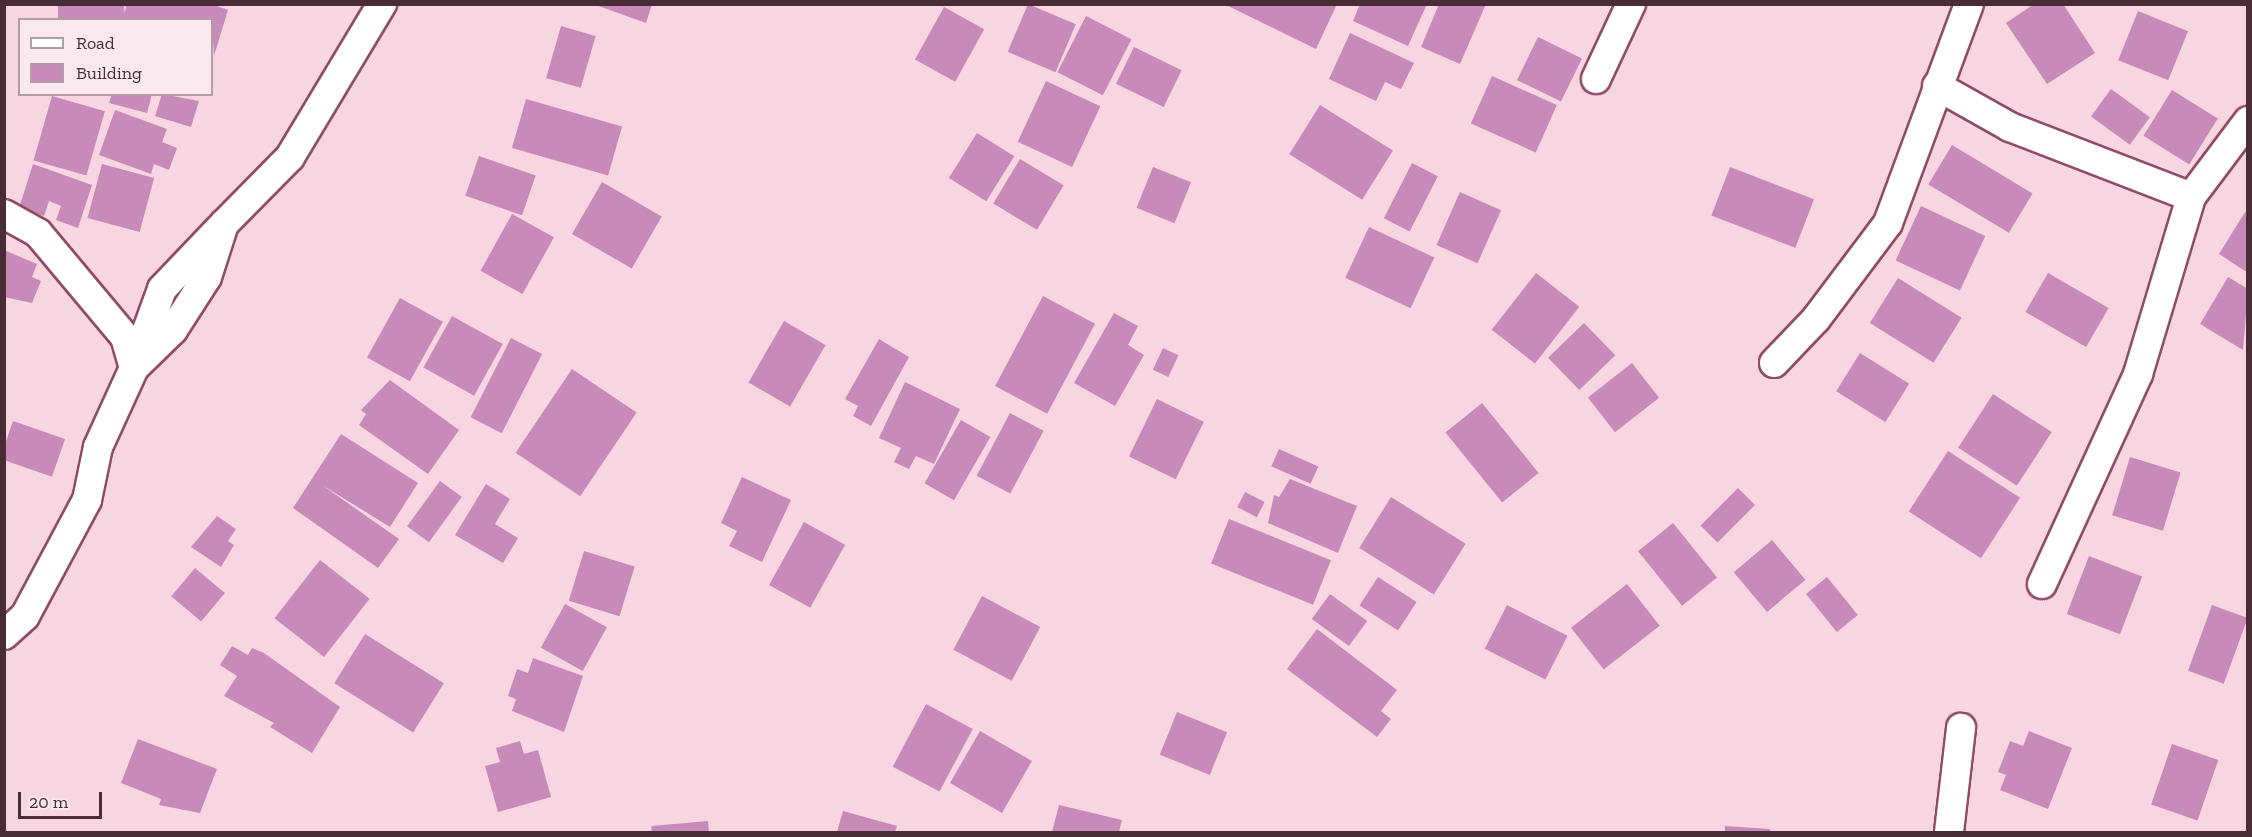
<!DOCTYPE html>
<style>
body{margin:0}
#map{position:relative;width:2252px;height:837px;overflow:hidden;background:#f7d6e1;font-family:"Zilla Slab",serif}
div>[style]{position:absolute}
.building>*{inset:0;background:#c88ab9;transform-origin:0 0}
.roads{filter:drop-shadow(2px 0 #904c67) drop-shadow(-2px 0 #904c67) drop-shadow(0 2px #904c67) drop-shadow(0 -2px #904c67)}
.minor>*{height:28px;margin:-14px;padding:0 14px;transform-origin:14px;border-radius:14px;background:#fff}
span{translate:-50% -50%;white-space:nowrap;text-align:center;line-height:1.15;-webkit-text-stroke:4.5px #f9e8ee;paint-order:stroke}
.frame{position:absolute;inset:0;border:6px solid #4a2c37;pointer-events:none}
.legend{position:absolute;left:18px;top:18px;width:195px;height:78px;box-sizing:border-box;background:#f9e8ee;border:2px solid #b39da5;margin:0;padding:8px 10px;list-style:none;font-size:18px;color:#4a2c37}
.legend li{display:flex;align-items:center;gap:12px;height:30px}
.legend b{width:30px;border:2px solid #b39da5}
.scale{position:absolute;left:18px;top:792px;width:84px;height:27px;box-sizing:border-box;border:3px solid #4a2c37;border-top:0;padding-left:8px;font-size:18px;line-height:21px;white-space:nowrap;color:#4a2c37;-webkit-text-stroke:4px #f9e8ee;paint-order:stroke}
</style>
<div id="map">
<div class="building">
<i style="left:58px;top:4px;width:66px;height:16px"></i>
<i style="clip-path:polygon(127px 4px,211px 4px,228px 10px,214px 56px,212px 20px,122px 20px)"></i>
<i style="clip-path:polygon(593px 4px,652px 4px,646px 23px)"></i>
<i style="left:1028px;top:4px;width:52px;height:52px;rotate:23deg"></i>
<i style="clip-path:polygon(1224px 4px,1337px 4px,1316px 49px)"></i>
<i style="clip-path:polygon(1360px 4px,1427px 4px,1408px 46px,1353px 21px)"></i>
<i style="clip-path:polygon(1439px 4px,1486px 4px,1460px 64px,1421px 47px)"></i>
<i style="clip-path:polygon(2034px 4px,2063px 4px,2095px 53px,2047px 84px,2006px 23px)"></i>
<i style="left:944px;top:7px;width:46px;height:60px;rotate:29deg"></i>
<i style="left:2138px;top:11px;width:54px;height:53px;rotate:22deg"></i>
<i style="left:1086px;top:16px;width:51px;height:63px;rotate:27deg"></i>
<i style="left:561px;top:26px;width:36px;height:54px;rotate:16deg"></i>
<i style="clip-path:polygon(1350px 33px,1414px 63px,1401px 89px,1385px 82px,1376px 101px,1329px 79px)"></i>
<i style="left:1538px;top:37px;width:49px;height:48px;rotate:26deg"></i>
<i style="left:1134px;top:47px;width:53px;height:41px;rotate:26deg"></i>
<i style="left:1492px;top:76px;width:71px;height:52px;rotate:24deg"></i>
<i style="left:1046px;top:81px;width:60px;height:67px;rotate:25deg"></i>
<i style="left:2111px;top:89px;width:48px;height:34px;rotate:36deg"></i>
<i style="left:2172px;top:90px;width:54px;height:54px;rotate:32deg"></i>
<i style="clip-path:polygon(112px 94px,152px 94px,147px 113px,109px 103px)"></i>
<i style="clip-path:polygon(162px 94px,199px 101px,191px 127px,155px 116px)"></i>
<i style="left:52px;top:96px;width:55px;height:67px;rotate:16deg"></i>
<i style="left:526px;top:99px;width:100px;height:51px;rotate:16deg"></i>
<i style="left:1320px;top:105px;width:86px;height:58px;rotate:32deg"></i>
<i style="clip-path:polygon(115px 110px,167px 129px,162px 142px,177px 148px,169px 170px,154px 164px,151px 174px,99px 155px)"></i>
<i style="left:977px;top:133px;width:44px;height:53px;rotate:32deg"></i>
<i style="left:1952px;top:145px;width:94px;height:46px;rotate:31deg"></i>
<i style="left:479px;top:156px;width:60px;height:42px;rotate:19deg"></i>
<i style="left:1020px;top:159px;width:51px;height:52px;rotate:31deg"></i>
<i style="left:1412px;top:163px;width:29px;height:62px;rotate:27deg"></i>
<i style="clip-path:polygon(33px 164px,92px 185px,78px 228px,56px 220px,61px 206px,49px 201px,44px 216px,19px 208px)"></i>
<i style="left:102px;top:164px;width:54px;height:56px;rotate:15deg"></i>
<i style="left:1153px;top:167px;width:41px;height:44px;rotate:22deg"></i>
<i style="left:1730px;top:167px;width:90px;height:52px;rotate:21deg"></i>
<i style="left:602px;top:182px;width:69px;height:60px;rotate:30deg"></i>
<i style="left:1460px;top:192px;width:45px;height:58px;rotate:24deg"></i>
<i style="left:1921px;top:206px;width:71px;height:60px;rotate:25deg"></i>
<i style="clip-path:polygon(2245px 212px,2248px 214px,2248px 273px,2219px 254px)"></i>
<i style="left:512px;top:214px;width:48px;height:65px;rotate:29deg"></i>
<i style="left:1369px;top:227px;width:72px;height:56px;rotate:25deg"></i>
<i style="clip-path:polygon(4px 250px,37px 264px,32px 277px,41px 281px,32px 303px,4px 297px)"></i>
<i style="left:1536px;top:273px;width:55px;height:72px;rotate:38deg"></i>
<i style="left:2048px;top:273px;width:70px;height:45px;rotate:30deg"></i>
<i style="clip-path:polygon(2228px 277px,2248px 289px,2243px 350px,2200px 324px)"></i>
<i style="left:1898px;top:278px;width:75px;height:53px;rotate:32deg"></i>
<i style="left:1043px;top:296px;width:59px;height:102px;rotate:28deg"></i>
<i style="left:400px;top:298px;width:49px;height:68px;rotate:29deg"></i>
<i style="clip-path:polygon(1114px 313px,1138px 326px,1128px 345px,1144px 355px,1115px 406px,1074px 383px)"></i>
<i style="left:452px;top:316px;width:58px;height:59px;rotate:29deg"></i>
<i style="left:784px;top:321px;width:48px;height:71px;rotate:30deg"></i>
<i style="left:1584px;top:323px;width:45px;height:50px;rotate:46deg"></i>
<i style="left:511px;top:338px;width:35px;height:89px;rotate:27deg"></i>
<i style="clip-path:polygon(879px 339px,909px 357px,871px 426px,853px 416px,858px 406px,845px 399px)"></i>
<i style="left:1163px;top:348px;width:17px;height:24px;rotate:25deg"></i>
<i style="left:1860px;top:353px;width:58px;height:45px;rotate:32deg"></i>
<i style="left:1632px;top:363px;width:44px;height:56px;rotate:52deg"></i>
<i style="left:572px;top:369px;width:78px;height:101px;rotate:34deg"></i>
<i style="clip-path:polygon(390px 380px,459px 430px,428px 474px,359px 425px,366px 414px,361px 410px)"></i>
<i style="clip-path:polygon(905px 382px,960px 409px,934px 464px,916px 456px,909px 469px,894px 462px,901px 448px,879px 438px)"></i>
<i style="left:1993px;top:394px;width:70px;height:64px;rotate:33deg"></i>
<i style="left:1157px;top:399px;width:52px;height:64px;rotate:26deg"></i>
<i style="left:1482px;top:403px;width:90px;height:47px;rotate:51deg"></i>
<i style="left:1010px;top:413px;width:38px;height:71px;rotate:28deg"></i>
<i style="left:961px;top:420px;width:34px;height:73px;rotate:30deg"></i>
<i style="left:13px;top:421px;width:55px;height:40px;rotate:19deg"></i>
<i style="clip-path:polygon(341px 434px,418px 483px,390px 527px,322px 485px,399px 539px,378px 568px,293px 508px)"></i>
<i style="left:1279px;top:449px;width:43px;height:19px;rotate:24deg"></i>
<i style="left:1948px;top:451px;width:86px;height:72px;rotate:33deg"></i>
<i style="left:2130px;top:457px;width:53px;height:61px;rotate:17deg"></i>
<i style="clip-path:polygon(742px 477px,791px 500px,762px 562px,729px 546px,737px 531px,721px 523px)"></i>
<i style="clip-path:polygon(1290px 479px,1357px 506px,1338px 553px,1268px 523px,1274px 495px,1279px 497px)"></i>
<i style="left:440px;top:481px;width:27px;height:56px;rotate:36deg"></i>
<i style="clip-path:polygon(486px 484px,510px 499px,495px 524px,518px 538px,503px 563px,455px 535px)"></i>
<i style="left:1738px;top:488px;width:24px;height:53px;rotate:45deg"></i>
<i style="left:1245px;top:492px;width:22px;height:17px;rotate:27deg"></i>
<i style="left:1391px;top:497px;width:88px;height:60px;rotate:32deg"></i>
<i style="clip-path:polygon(217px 516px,236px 529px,228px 541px,234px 545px,221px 567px,191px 547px)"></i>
<i style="left:1229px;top:519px;width:110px;height:48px;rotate:22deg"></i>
<i style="left:804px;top:522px;width:47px;height:72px;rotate:29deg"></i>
<i style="left:1673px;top:523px;width:70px;height:45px;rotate:51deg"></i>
<i style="left:1772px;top:540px;width:52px;height:50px;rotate:50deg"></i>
<i style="left:584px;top:551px;width:53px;height:52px;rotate:17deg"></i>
<i style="left:2089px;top:556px;width:57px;height:62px;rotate:21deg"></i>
<i style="left:320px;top:560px;width:63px;height:74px;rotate:38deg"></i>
<i style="left:195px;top:568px;width:39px;height:37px;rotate:40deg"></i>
<i style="left:1378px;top:577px;width:46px;height:34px;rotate:33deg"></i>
<i style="left:1827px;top:577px;width:49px;height:27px;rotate:51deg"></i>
<i style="left:1627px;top:584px;width:53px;height:71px;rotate:52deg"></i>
<i style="left:1330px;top:594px;width:46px;height:31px;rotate:36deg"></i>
<i style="left:982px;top:596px;width:66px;height:61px;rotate:28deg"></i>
<i style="left:565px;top:604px;width:48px;height:50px;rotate:29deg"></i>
<i style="left:1507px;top:605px;width:68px;height:49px;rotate:27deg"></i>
<i style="left:2212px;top:605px;width:38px;height:70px;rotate:20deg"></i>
<i style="clip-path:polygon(1317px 629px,1397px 690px,1381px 711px,1391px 719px,1377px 737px,1287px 669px)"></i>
<i style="left:365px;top:634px;width:93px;height:58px;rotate:32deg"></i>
<i style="clip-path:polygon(232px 646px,248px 655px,252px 648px,264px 653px,340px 707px,312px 753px,270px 727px,274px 723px,224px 696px,237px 676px,220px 665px)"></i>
<i style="clip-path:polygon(533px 658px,583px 676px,564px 732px,512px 711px,516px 699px,508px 696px,517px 669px,528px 673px)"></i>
<i style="left:926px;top:704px;width:53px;height:71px;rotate:28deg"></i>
<i style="left:1177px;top:712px;width:54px;height:46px;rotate:22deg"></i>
<i style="left:980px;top:731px;width:60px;height:60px;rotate:30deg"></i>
<i style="clip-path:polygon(2029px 731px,2072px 748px,2048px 809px,2000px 790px,2006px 775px,1998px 772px,2010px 741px,2023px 746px)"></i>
<i style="clip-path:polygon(138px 739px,217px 769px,200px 813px,159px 805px,161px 799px,121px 783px)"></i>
<i style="clip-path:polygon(520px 741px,524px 754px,538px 750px,551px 797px,498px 812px,485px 766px,500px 762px,496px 748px)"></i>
<i style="left:2172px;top:744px;width:49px;height:64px;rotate:19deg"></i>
<i style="clip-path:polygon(1059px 805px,1122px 820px,1119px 832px,1052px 832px)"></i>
<i style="clip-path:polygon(843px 811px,897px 826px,895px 832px,837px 832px)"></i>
<i style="left:708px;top:821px;width:11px;height:57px;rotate:85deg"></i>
<i style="clip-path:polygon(1725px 826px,1770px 829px,1770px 832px,1725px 832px)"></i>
</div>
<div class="roads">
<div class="minor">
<i style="left:1596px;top:79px;width:83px;rotate:-65deg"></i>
<i style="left:1937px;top:86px;width:84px;rotate:29.3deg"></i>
<i style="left:2010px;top:127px;width:194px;rotate:21.1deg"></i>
<i style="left:4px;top:214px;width:39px;rotate:29deg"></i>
<i style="left:38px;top:233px;width:136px;rotate:50.1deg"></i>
<i style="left:125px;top:337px;width:32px;rotate:74deg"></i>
<i style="left:1774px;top:363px;width:61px;rotate:-46.3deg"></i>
<i style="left:1816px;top:319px;width:120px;rotate:-53.1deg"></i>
<i style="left:1888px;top:223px;width:233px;rotate:-69.7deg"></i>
<i style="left:134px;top:366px;width:82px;rotate:-70deg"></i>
<i style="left:162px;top:289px;width:84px;rotate:-46.4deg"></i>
<i style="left:2042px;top:584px;width:231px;rotate:-65.4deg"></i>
<i style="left:2138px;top:374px;width:185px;rotate:-73.3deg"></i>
<i style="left:2191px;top:197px;width:95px;rotate:-53.1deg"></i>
<i style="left:4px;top:635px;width:28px;rotate:-42deg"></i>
<i style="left:25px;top:616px;width:132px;rotate:-61.9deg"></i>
<i style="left:87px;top:500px;width:54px;rotate:-78.3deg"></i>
<i style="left:98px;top:447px;width:87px;rotate:-65.5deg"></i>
<i style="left:134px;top:368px;width:54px;rotate:-44.3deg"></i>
<i style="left:173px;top:330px;width:63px;rotate:-57.3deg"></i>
<i style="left:207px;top:277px;width:56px;rotate:-72.2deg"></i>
<i style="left:224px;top:224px;width:94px;rotate:-45.4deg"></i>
<i style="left:290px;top:157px;width:179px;rotate:-59deg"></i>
<i style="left:1949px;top:832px;width:105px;rotate:-83.4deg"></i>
</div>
</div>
<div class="frame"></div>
<ul class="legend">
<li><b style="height:8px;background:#fff"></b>Road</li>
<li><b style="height:16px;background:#c88ab9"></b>Building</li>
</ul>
<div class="scale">20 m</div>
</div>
